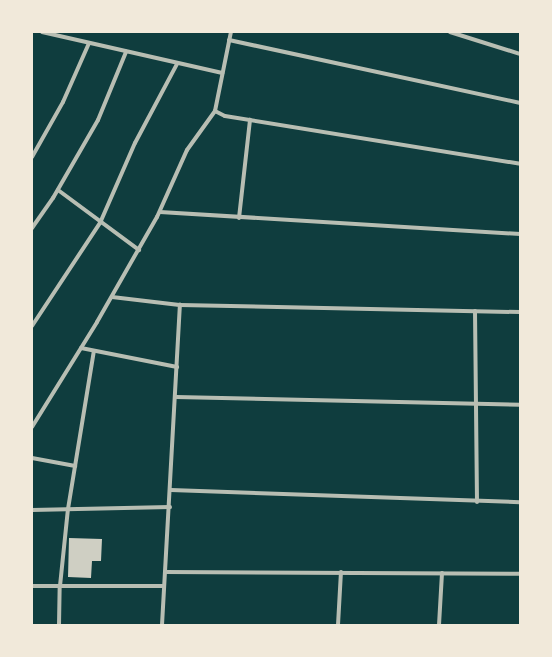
<!DOCTYPE html>
<style>
body{margin:0}
#map{position:relative;width:552px;height:657px;overflow:hidden;background:#0f3d3e;font-family:"Golos Text",sans-serif}
div>[style]{position:absolute}
.building>*{inset:0;background:#cfcfc3}
.minor>*{height:4px;margin:-2px;padding:0 2px;transform-origin:2px;border-radius:2px;background:#b8beb3}
span{translate:-50% -50%;white-space:nowrap;text-align:center;line-height:1.15;-webkit-text-stroke:3.5px #f1e9da;paint-order:stroke}
.frame{position:absolute;inset:0;border:33px solid #f1e9da;pointer-events:none}
</style>
<div id="map">
<div class="building">
<i style="clip-path:polygon(69px 538px,102px 539px,101px 561px,92px 561px,91px 578px,68px 577px)"></i>
</div>
<div class="minor">
<i style="left:42px;top:32px;width:185px;rotate:12.8deg"></i>
<i style="left:450px;top:32px;width:73px;rotate:17.4deg"></i>
<i style="left:229px;top:40px;width:298px;rotate:12.2deg"></i>
<i style="left:215px;top:111px;width:11px;rotate:27deg"></i>
<i style="left:225px;top:116px;width:299px;rotate:9.2deg"></i>
<i style="left:32px;top:157px;width:63px;rotate:-60.6deg"></i>
<i style="left:63px;top:102px;width:64px;rotate:-66.2deg"></i>
<i style="left:58px;top:190px;width:101px;rotate:36.5deg"></i>
<i style="left:160px;top:212px;width:361px;rotate:3.5deg"></i>
<i style="left:239px;top:218px;width:99px;rotate:-83.6deg"></i>
<i style="left:32px;top:228px;width:37px;rotate:-55deg"></i>
<i style="left:53px;top:198px;width:90px;rotate:-60deg"></i>
<i style="left:98px;top:120px;width:74px;rotate:-67.6deg"></i>
<i style="left:112px;top:297px;width:68px;rotate:6.7deg"></i>
<i style="left:180px;top:305px;width:340px;rotate:1.2deg"></i>
<i style="left:475px;top:311px;width:191px;rotate:89.4deg"></i>
<i style="left:32px;top:326px;width:123px;rotate:-56.6deg"></i>
<i style="left:100px;top:223px;width:87px;rotate:-66.4deg"></i>
<i style="left:135px;top:143px;width:89px;rotate:-62deg"></i>
<i style="left:81px;top:348px;width:98px;rotate:11.2deg"></i>
<i style="left:176px;top:397px;width:344px;rotate:1.3deg"></i>
<i style="left:32px;top:427px;width:123px;rotate:-58.2deg"></i>
<i style="left:97px;top:322px;width:121px;rotate:-60.3deg"></i>
<i style="left:157px;top:217px;width:73px;rotate:-65.9deg"></i>
<i style="left:187px;top:150px;width:48px;rotate:-54.3deg"></i>
<i style="left:215px;top:111px;width:81px;rotate:-78.6deg"></i>
<i style="left:32px;top:458px;width:44px;rotate:10.5deg"></i>
<i style="left:171px;top:490px;width:349px;rotate:2deg"></i>
<i style="left:32px;top:510px;width:138px;rotate:-1.2deg"></i>
<i style="left:165px;top:572px;width:355px;rotate:0.3deg"></i>
<i style="left:32px;top:586px;width:132px"></i>
<i style="left:59px;top:625px;width:39px;rotate:-89deg"></i>
<i style="left:60px;top:586px;width:77px;rotate:-84.1deg"></i>
<i style="left:68px;top:509px;width:160px;rotate:-80.7deg"></i>
<i style="left:162px;top:625px;width:321px;rotate:-86.8deg"></i>
<i style="left:338px;top:625px;width:53px;rotate:-86.8deg"></i>
<i style="left:439px;top:625px;width:52px;rotate:-86.7deg"></i>
</div>
<div class="frame"></div>
</div>
